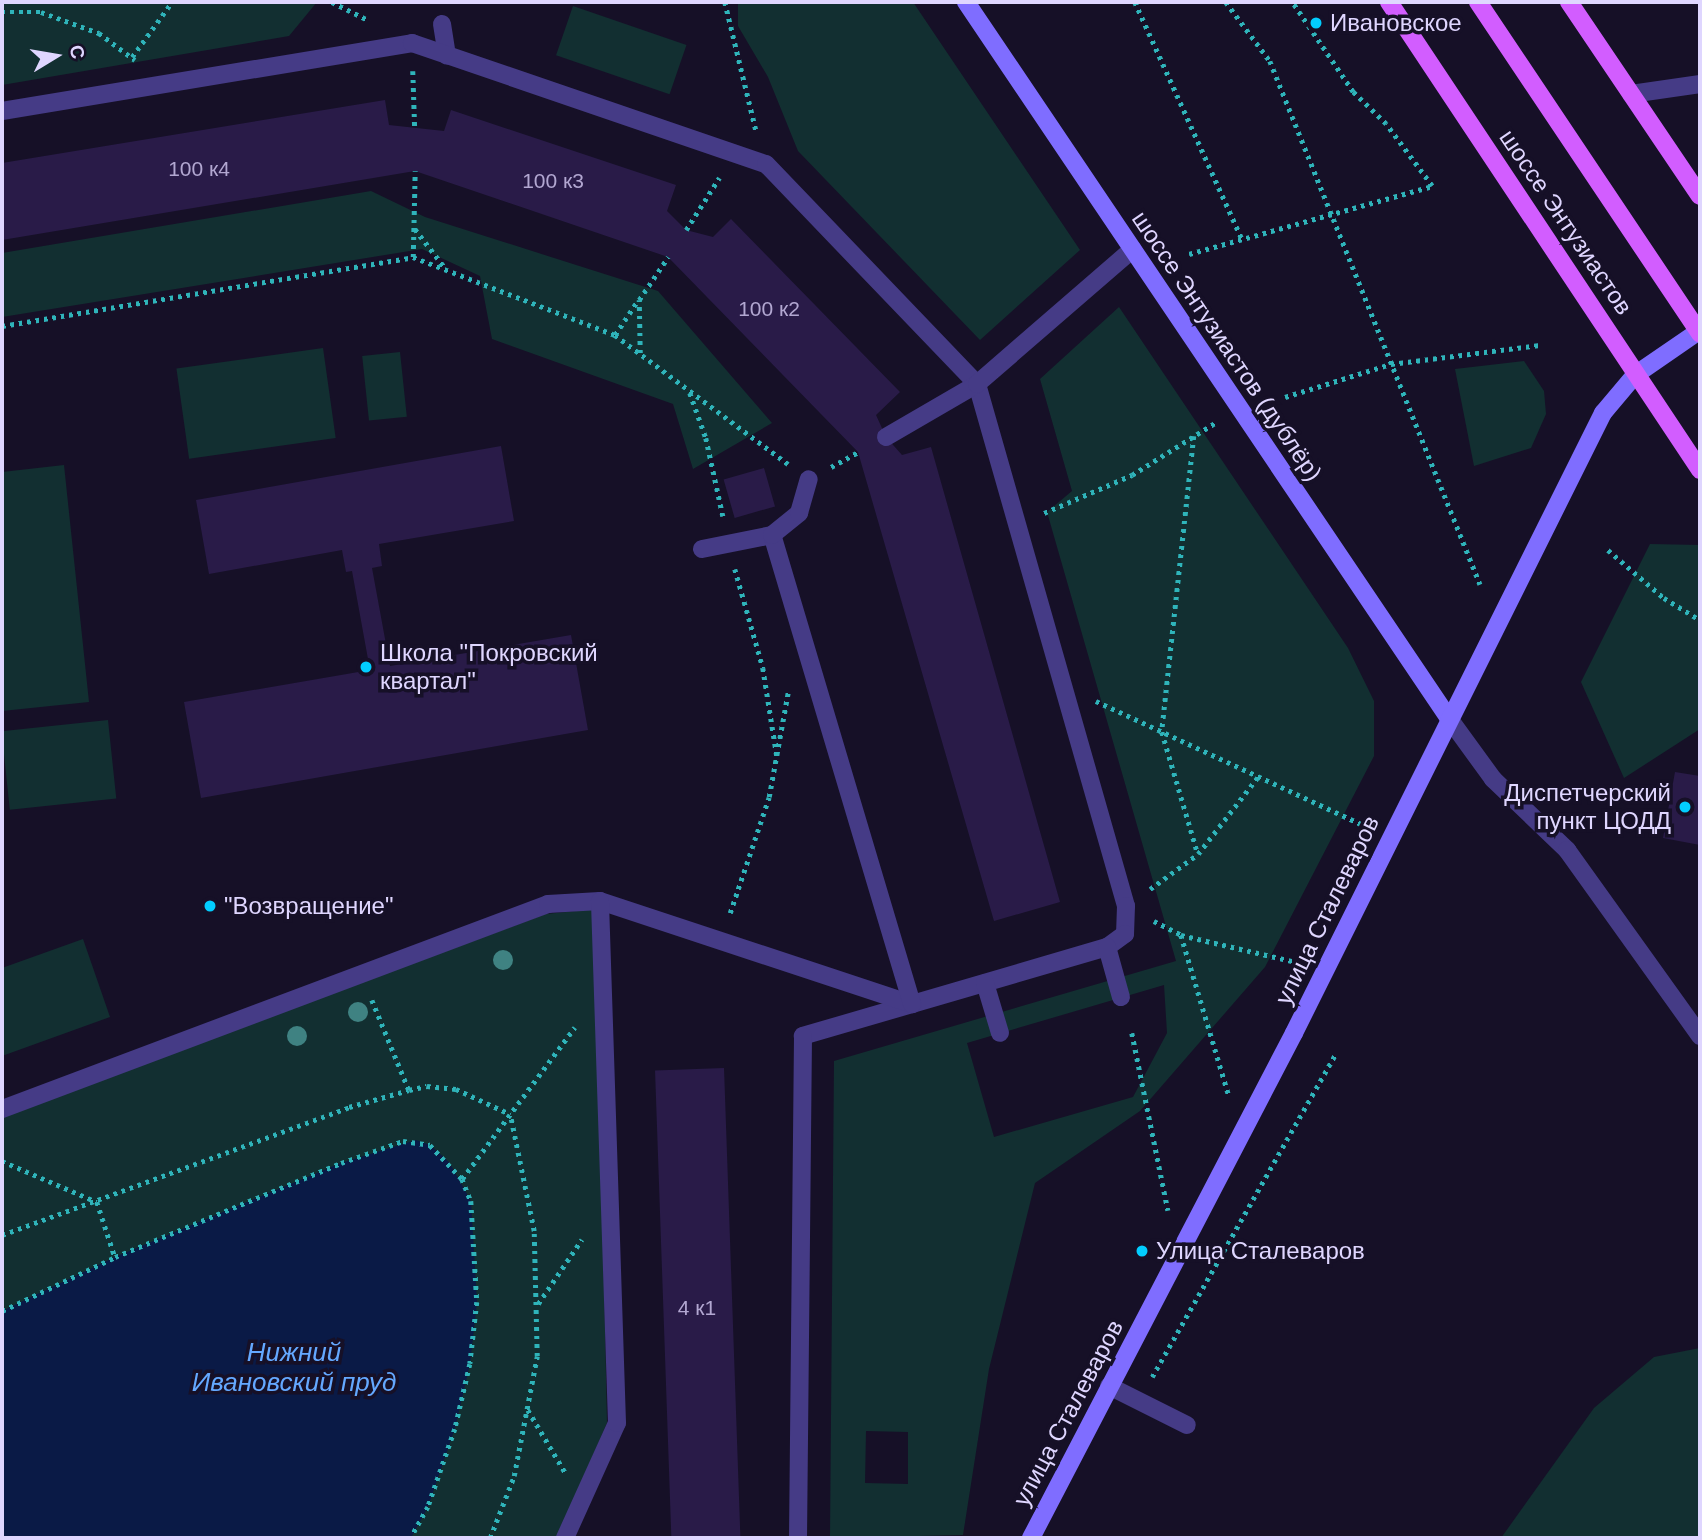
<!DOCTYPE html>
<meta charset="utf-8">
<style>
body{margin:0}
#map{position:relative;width:1702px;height:1540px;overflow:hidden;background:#161027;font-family:Arial,sans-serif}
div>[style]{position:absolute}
.green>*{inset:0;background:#122f31;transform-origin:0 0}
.water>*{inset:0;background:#0a1a46}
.building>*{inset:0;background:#291b48;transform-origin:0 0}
.path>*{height:4.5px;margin-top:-2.25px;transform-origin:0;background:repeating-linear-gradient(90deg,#2fb4ba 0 3.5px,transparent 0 8.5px)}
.lane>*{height:18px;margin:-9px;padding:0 9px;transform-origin:9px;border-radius:9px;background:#453b86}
.secondary>*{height:18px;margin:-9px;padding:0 9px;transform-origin:9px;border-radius:9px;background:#7f6dff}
.primary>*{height:18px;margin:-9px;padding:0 9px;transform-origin:9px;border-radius:9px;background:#d25dff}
.trees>*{width:20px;height:20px;margin:-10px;border-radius:50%;background:#3f8282}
.dots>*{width:19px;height:19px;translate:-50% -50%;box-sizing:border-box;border:4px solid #161027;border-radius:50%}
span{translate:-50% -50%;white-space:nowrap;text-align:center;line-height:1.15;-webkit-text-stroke:7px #161027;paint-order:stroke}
.number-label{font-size:21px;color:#b2a7d1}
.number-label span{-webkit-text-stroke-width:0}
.poi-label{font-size:24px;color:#dfd6ff}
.left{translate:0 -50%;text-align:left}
.right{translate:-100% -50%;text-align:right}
.street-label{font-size:24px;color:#dfd6ff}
.water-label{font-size:26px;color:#64a8ff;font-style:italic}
.frame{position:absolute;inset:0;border:4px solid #dfd6ff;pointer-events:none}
.north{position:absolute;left:21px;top:21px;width:70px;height:70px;-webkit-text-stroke:5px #161027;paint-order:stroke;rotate:79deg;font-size:19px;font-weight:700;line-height:28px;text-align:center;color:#dfd6ff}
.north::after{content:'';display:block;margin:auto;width:24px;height:32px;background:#dfd6ff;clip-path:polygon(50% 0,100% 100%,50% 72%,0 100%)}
</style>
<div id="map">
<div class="green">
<i style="clip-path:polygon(2px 2px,317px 2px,289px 36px,2px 85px)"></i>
<i style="clip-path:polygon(738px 2px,913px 2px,1080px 250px,980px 340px,798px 151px,768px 77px,738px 26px)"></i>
<i style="left:573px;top:6px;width:120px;height:52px;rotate:19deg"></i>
<i style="clip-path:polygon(371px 191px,425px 217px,658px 291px,772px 423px,693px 469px,673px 404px,492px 339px,480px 276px,422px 249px,2px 317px,2px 253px)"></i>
<i style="clip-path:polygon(evenodd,1119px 307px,1348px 648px,1374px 701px,1374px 756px,1265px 967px,1140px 1111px,1035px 1183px,989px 1369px,963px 1535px,830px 1538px,834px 1061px,1176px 961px,1047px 512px,1072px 491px,1040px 379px,1119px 307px,1164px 985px,1167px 1033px,1133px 1097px,994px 1137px,967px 1043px,1164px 985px,1119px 307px,866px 1431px,908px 1432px,908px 1484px,865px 1483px,866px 1431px)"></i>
<i style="left:323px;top:348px;width:91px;height:148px;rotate:82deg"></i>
<i style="left:400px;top:352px;width:65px;height:38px;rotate:84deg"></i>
<i style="clip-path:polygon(1524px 361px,1544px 391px,1546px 414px,1531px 448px,1474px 466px,1455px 369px)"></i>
<i style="clip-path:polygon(64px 465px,89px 702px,2px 711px,2px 472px)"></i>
<i style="clip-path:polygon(1650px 544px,1700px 545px,1700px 729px,1624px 778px,1581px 682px)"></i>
<i style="left:108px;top:720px;width:79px;height:107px;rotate:84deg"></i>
<i style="clip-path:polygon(596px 909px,607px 1423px,557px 1538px,2px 1538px,2px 1116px,546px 914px)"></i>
<i style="clip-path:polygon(83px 939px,110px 1017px,2px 1056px,2px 968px)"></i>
<i style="clip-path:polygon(1700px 1348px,1700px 1538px,1501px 1538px,1594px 1408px,1654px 1357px)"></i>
</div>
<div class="water">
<i style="clip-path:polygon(416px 1140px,430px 1145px,449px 1162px,471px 1201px,477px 1302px,470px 1364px,455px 1428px,428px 1507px,411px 1538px,2px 1538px,2px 1311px,115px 1257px,341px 1163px)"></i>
</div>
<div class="building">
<i style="clip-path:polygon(385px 100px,389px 125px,444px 131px,451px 110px,676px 185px,667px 211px,686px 230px,713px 237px,731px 219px,900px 392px,876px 415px,886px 437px,902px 455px,931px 447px,1060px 902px,994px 921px,858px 452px,668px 257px,415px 171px,2px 240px,2px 163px)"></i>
<i style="clip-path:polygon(501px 446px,514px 521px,379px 544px,382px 566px,372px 568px,390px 666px,571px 635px,588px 730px,201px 798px,184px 702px,370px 670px,352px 571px,346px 572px,342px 550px,209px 574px,196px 500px)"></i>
<i style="left:764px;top:468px;width:40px;height:42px;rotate:74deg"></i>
<i style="clip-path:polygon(1675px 772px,1700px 776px,1700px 845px,1663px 838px)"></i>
<i style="left:724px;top:1068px;width:470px;height:69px;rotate:88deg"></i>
</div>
<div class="path">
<i style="left:332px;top:2px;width:42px;rotate:26.6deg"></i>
<i style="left:725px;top:2px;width:132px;rotate:76.4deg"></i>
<i style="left:1135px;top:2px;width:262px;rotate:65.7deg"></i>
<i style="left:1226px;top:2px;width:74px;rotate:53.3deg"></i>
<i style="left:1270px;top:61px;width:564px;rotate:68.12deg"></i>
<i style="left:2px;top:12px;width:39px"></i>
<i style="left:41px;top:12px;width:62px;rotate:19.9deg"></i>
<i style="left:99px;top:33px;width:45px;rotate:36.9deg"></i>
<i style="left:132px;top:57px;width:68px;rotate:-54deg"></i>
<i style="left:413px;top:71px;width:59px;rotate:88.1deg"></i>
<i style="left:415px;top:229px;width:51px;rotate:52.2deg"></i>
<i style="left:686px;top:230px;width:62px;rotate:-57.6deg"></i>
<i style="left:1189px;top:254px;width:252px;rotate:-15.6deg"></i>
<i style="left:1432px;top:186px;width:77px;rotate:-126.6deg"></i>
<i style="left:1386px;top:124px;width:46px;rotate:-135.9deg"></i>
<i style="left:1353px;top:92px;width:109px;rotate:-124.1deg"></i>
<i style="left:413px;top:257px;width:86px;rotate:-88.7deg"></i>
<i style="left:2px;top:326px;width:417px;rotate:-9.5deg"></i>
<i style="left:413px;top:257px;width:217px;rotate:21.1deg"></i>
<i style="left:615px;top:335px;width:216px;rotate:36.7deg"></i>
<i style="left:615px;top:335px;width:42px;rotate:-56.7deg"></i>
<i style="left:640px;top:353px;width:53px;rotate:-91.1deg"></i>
<i style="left:639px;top:300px;width:52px;rotate:-56deg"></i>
<i style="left:690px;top:393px;width:48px;rotate:70.4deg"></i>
<i style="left:706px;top:438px;width:80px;rotate:77.7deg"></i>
<i style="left:1285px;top:397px;width:111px;rotate:-17.3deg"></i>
<i style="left:1391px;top:364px;width:150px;rotate:-7.3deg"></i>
<i style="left:1194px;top:436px;width:298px;rotate:96.2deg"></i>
<i style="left:1162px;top:732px;width:127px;rotate:73.6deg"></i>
<i style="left:831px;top:467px;width:31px;rotate:-29deg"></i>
<i style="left:1044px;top:513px;width:96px;rotate:-23.4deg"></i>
<i style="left:1132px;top:475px;width:98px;rotate:-32.1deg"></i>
<i style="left:1608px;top:550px;width:74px;rotate:40.6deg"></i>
<i style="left:1664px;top:598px;width:42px;rotate:31.4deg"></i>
<i style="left:735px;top:569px;width:103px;rotate:74.2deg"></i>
<i style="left:763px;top:668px;width:89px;rotate:81deg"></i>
<i style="left:1096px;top:701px;width:299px;rotate:24.9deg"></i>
<i style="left:1150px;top:889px;width:59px;rotate:-36.1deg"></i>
<i style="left:1198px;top:854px;width:98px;rotate:-52.1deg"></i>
<i style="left:730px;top:913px;width:122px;rotate:-71.4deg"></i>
<i style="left:769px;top:797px;width:107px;rotate:-79.7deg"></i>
<i style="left:1154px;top:921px;width:30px;rotate:27deg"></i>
<i style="left:1181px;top:935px;width:122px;rotate:13.2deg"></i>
<i style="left:1181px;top:935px;width:168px;rotate:73.4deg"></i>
<i style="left:372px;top:1000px;width:97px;rotate:67.7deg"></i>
<i style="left:1132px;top:1033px;width:181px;rotate:78.5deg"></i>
<i style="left:2px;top:1161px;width:103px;rotate:23.3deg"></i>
<i style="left:97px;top:1202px;width:58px;rotate:71.9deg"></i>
<i style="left:462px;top:1179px;width:189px;rotate:-53.4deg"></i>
<i style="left:2px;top:1235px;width:370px;rotate:-20.2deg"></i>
<i style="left:349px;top:1107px;width:62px;rotate:-15.8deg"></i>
<i style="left:409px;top:1090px;width:18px;rotate:-13deg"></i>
<i style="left:427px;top:1086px;width:29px;rotate:6deg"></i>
<i style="left:456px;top:1089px;width:60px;rotate:24.8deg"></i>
<i style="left:538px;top:1304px;width:78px;rotate:-55.9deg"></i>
<i style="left:2px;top:1311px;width:125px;rotate:-25.5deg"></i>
<i style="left:115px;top:1257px;width:245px;rotate:-22.6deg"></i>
<i style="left:341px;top:1163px;width:66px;rotate:-19.5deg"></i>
<i style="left:403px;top:1141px;width:27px;rotate:8deg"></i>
<i style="left:430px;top:1145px;width:47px;rotate:46.7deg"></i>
<i style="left:462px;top:1179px;width:24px;rotate:68deg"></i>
<i style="left:471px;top:1201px;width:101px;rotate:86.6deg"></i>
<i style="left:477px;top:1302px;width:62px;rotate:96.4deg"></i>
<i style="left:470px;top:1364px;width:67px;rotate:103deg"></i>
<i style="left:455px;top:1429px;width:83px;rotate:109.1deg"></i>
<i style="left:428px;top:1507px;width:35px;rotate:119deg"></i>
<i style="left:1152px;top:1377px;width:370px;rotate:-60.4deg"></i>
<i style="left:528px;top:1410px;width:72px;rotate:59.2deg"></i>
<i style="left:490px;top:1538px;width:66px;rotate:-68.8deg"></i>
<i style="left:514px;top:1476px;width:122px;rotate:-79.1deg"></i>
<i style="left:537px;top:1356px;width:125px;rotate:-91.4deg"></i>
<i style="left:534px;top:1231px;width:119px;rotate:-101.6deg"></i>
</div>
<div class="lane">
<i style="left:442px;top:24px;width:32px;rotate:81deg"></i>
<i style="left:1631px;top:94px;width:70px;rotate:-8.2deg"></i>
<i style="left:2px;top:111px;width:416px;rotate:-9.4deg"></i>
<i style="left:412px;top:43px;width:374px;rotate:18.9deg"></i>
<i style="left:766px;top:164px;width:305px;rotate:46.2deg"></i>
<i style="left:977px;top:384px;width:543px;rotate:74.07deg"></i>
<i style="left:1126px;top:906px;width:28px;rotate:92deg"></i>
<i style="left:1125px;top:934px;width:22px;rotate:144deg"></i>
<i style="left:1107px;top:947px;width:317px;rotate:163.7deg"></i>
<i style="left:803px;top:1036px;width:502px;rotate:90.57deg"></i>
<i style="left:886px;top:437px;width:105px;rotate:-30.2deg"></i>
<i style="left:977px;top:384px;width:206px;rotate:-40.9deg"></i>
<i style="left:702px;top:549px;width:71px;rotate:-11.3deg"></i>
<i style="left:1448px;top:717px;width:77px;rotate:54deg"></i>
<i style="left:1493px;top:779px;width:103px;rotate:43.8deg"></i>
<i style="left:1567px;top:850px;width:229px;rotate:54.4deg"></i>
<i style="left:1107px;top:947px;width:52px;rotate:74.4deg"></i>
<i style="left:985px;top:983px;width:52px;rotate:73.3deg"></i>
<i style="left:2px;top:1109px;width:583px;rotate:-20.58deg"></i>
<i style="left:548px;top:904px;width:52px;rotate:-3.3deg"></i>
<i style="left:600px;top:901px;width:329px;rotate:18.3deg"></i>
<i style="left:912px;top:1004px;width:489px;rotate:-106.6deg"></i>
<i style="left:772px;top:535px;width:35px;rotate:-39deg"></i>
<i style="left:799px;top:513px;width:35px;rotate:-74deg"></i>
<i style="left:1109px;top:1386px;width:87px;rotate:26.6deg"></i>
<i style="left:565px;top:1538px;width:126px;rotate:-65.7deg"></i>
<i style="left:617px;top:1423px;width:522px;rotate:-91.87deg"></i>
</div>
<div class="secondary">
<i style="left:966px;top:2px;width:862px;rotate:56.02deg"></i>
<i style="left:1031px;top:1538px;width:569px;rotate:-62.49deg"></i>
<i style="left:1294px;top:1033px;width:693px;rotate:-63.51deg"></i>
<i style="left:1603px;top:413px;width:50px;rotate:-49.9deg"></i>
<i style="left:1635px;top:375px;width:78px;rotate:-34.5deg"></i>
</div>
<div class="primary">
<i style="left:1389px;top:2px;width:562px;rotate:56.39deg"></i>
<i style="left:1478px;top:2px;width:399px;rotate:56.2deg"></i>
<i style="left:1569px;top:2px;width:234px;rotate:56deg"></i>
</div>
<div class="trees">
<i style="left:503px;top:960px"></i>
<i style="left:358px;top:1012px"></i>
<i style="left:297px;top:1036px"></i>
</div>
<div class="dots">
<i style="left:1316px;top:23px;background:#02cdff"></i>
<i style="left:366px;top:667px;background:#02cdff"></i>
<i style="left:1685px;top:807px;background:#02cdff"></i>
<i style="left:210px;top:906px;background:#02cdff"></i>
<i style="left:1142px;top:1251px;background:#02cdff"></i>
</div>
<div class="number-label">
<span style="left:199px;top:169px">100 к4</span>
<span style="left:553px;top:181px">100 к3</span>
<span style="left:769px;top:309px">100 к2</span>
<span style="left:697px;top:1308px">4 к1</span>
</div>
<div class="poi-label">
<span class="left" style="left:1330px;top:23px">Ивановское</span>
<span class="left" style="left:380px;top:667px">Школа "Покровский<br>квартал"</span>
<span class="right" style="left:1671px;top:807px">Диспетчерский<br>пункт ЦОДД</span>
<span class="left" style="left:224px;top:906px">"Возвращение"</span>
<span class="left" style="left:1156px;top:1251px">Улица Сталеваров</span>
</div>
<div class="street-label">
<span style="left:1566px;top:222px;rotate:56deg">шоссе Энтузиастов</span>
<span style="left:1227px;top:346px;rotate:56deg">шоссе Энтузиастов (дублёр)</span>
<span style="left:1327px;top:910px;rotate:-64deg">улица Сталеваров</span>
<span style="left:1068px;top:1413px;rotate:-62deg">улица Сталеваров</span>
</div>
<div class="water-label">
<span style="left:294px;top:1368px">Нижний<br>Ивановский пруд</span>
</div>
<div class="frame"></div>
<div class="north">С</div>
</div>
